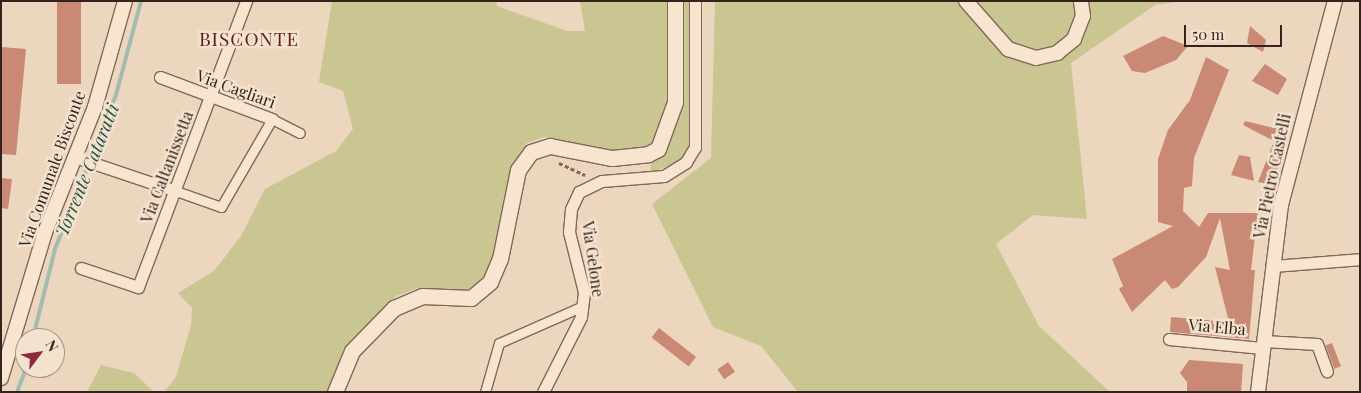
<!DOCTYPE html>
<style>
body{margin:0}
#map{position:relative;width:1361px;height:393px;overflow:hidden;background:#ecd6be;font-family:"Playfair Display",serif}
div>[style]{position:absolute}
.green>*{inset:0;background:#c9c692}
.stream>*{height:4px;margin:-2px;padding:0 2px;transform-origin:2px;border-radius:2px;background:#a1bdb0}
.building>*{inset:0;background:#c98974;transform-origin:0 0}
.path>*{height:2.5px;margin-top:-1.25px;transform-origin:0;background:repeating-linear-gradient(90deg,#836757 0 4px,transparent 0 6.5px)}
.roads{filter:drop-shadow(1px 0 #836757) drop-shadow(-1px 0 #836757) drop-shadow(0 1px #836757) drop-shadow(0 -1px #836757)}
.pedestrian>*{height:9px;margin:-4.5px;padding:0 4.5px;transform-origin:4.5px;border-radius:4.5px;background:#f7e5d0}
.minor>*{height:11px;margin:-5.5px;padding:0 5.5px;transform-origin:5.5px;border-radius:5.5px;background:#f7e5d0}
.tertiary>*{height:14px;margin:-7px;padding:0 7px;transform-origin:7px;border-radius:7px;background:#f7e5d0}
.secondary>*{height:15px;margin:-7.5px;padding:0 7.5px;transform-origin:7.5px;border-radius:7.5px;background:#f7e5d0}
span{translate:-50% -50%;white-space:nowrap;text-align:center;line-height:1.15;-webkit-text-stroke:5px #f3e2cd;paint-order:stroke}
.street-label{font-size:16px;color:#33231c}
.water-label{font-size:18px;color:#2b5249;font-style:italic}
.quarter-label{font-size:19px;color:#5e1f1d;letter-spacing:1px}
.frame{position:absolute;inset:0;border:2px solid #33231c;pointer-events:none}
.north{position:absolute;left:15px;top:328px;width:50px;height:50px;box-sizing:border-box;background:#f3e2cd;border:1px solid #a69686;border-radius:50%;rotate:59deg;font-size:14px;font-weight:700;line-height:20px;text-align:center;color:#33231c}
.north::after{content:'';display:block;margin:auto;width:18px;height:22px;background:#8f2a3c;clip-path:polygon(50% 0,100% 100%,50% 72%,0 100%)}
.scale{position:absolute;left:1184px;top:25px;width:98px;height:22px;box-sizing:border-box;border:2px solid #33231c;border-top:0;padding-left:6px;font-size:15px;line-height:18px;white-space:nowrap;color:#33231c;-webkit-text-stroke:4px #f3e2cd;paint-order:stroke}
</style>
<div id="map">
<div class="green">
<i style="clip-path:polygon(332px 1px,496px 1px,497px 6px,567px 31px,585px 31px,580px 1px,669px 1px,670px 98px,653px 147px,615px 152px,544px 137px,527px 143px,511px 170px,499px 243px,487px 275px,467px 290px,418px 288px,396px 296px,343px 351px,329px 392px,164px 392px,176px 377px,191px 325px,192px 308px,178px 293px,214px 271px,241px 236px,265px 189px,336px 151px,353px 129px,343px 91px,319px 82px)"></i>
<i style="clip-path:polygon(689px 1px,691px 140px,681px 161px,651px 173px,650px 161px,663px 153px,682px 95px,683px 2px)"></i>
<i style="clip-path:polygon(715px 1px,1183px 1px,1155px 5px,1071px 63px,1087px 219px,1033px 215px,996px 244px,1039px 326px,1110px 392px,798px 392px,761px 346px,713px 327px,652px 204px,711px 158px)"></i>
<i style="clip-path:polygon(101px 365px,134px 373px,154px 392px,87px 392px)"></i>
</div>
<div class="stream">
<i style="left:33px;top:338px;width:92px;rotate:-76.1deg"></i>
<i style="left:55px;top:249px;width:166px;rotate:-68.4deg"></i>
<i style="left:116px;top:95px;width:97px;rotate:-75.1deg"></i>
<i style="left:17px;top:392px;width:26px;rotate:-69deg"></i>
</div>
<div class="building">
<i style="left:57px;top:1px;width:24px;height:83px"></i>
<i style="clip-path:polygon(1250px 26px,1266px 40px,1263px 52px,1247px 43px)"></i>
<i style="clip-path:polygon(1163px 36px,1188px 46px,1176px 60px,1145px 73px,1132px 71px,1123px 56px)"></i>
<i style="clip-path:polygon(1px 47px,26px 49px,16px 155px,1px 154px)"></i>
<i style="clip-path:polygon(1206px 57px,1229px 70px,1194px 158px,1192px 186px,1184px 188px,1183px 211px,1199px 227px,1208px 213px,1258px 213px,1251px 270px,1255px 270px,1249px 339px,1170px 332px,1171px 317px,1229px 322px,1215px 267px,1230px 270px,1220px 218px,1206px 257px,1178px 287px,1172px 289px,1165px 280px,1132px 312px,1119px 289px,1123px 286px,1112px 259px,1173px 226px,1158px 222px,1158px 159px,1168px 130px,1190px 100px)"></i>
<i style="clip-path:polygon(1265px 64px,1287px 79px,1278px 95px,1252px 81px)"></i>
<i style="clip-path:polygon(1278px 118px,1290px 121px,1273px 185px,1258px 182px,1274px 141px,1243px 125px,1245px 121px,1274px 128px)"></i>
<i style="clip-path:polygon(1239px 155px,1250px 157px,1254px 181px,1231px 175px)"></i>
<i style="clip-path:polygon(1px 178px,12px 179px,8px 209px,1px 208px)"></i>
<i style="left:659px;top:328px;width:47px;height:12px;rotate:38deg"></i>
<i style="left:1332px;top:343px;width:25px;height:7px;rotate:69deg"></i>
<i style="clip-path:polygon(1189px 360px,1243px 364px,1241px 392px,1187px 392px,1187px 382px,1180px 373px)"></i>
<i style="left:728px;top:362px;width:12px;height:13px;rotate:55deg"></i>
</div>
<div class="path">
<i style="left:559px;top:163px;width:29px;rotate:25deg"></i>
</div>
<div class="roads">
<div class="pedestrian">
<i style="left:176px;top:191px;width:48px;rotate:19.6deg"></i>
<i style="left:221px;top:207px;width:102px;rotate:-59.9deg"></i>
<i style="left:272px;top:119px;width:31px;rotate:27deg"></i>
<i style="left:485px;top:392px;width:51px;rotate:-74.1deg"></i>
<i style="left:499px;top:343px;width:92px;rotate:-23.8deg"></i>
</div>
<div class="minor">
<i style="left:160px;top:77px;width:120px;rotate:20.6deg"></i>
<i style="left:75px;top:157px;width:107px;rotate:18.6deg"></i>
<i style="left:1272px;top:266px;width:88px;rotate:-4.5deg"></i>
<i style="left:81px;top:268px;width:60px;rotate:18.4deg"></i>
<i style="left:138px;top:287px;width:306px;rotate:-69.3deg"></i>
<i style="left:1169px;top:339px;width:93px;rotate:5.5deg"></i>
<i style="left:1263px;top:341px;width:54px;rotate:3.2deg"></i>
<i style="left:1317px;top:344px;width:29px;rotate:70deg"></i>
<i style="left:543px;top:392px;width:84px;rotate:-63.1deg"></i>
<i style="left:581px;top:317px;width:25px;rotate:-83deg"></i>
<i style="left:584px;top:292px;width:62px;rotate:-104deg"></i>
<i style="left:569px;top:232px;width:23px;rotate:-85deg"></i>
<i style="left:571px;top:209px;width:19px;rotate:-65deg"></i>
<i style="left:579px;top:192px;width:25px;rotate:-26deg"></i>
<i style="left:602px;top:181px;width:62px;rotate:-4.6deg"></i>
<i style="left:664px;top:176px;width:26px;rotate:-32deg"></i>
<i style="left:686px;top:162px;width:17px;rotate:-59deg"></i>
<i style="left:695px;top:147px;width:146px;rotate:-90deg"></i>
</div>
<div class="tertiary">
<i style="left:966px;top:1px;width:64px;rotate:48.8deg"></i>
<i style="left:1008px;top:49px;width:29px;rotate:18deg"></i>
<i style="left:1036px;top:58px;width:22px;rotate:-13deg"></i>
<i style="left:1057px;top:53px;width:22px;rotate:-39deg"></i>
<i style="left:1074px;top:39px;width:25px;rotate:-69deg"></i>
<i style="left:1083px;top:16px;width:15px;rotate:-98deg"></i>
<i style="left:1px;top:378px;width:152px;rotate:-73.2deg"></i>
<i style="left:45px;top:232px;width:135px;rotate:-68.2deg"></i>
<i style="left:95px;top:107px;width:110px;rotate:-74.2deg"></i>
<i style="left:1258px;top:392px;width:188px;rotate:-83deg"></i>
<i style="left:1281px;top:205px;width:211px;rotate:-75.2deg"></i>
</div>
<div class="secondary">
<i style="left:335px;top:392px;width:44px;rotate:-67.5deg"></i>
<i style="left:352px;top:351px;width:60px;rotate:-45.7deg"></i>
<i style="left:394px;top:308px;width:30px;rotate:-23deg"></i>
<i style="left:422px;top:296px;width:49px;rotate:2.3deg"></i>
<i style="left:471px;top:298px;width:25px;rotate:-40deg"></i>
<i style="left:490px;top:282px;width:25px;rotate:-67deg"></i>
<i style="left:500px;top:259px;width:91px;rotate:-78.6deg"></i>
<i style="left:518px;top:170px;width:22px;rotate:-54deg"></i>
<i style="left:531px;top:152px;width:20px;rotate:-18deg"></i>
<i style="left:550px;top:146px;width:63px;rotate:11deg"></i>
<i style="left:612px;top:158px;width:36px;rotate:-6deg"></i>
<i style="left:648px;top:154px;width:11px;rotate:-27deg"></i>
<i style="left:658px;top:149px;width:50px;rotate:-70.1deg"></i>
<i style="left:675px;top:102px;width:101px;rotate:-90deg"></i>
</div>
</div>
<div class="street-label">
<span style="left:236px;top:89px;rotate:20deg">Via Cagliari</span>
<span style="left:167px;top:167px;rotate:-69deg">Via Caltanissetta</span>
<span style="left:52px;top:169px;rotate:-70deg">Via Comunale Bisconte</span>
<span style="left:1272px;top:176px;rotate:-78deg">Via Pietro Castelli</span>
<span style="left:593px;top:259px;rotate:82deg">Via Gelone</span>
<span style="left:1217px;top:327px;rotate:5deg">Via Elba</span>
</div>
<div class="water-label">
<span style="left:87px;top:170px;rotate:-68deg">Torrente Cataratti</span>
</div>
<div class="quarter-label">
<span style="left:249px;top:39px">BISCONTE</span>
</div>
<div class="frame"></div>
<div class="north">N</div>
<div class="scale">50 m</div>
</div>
